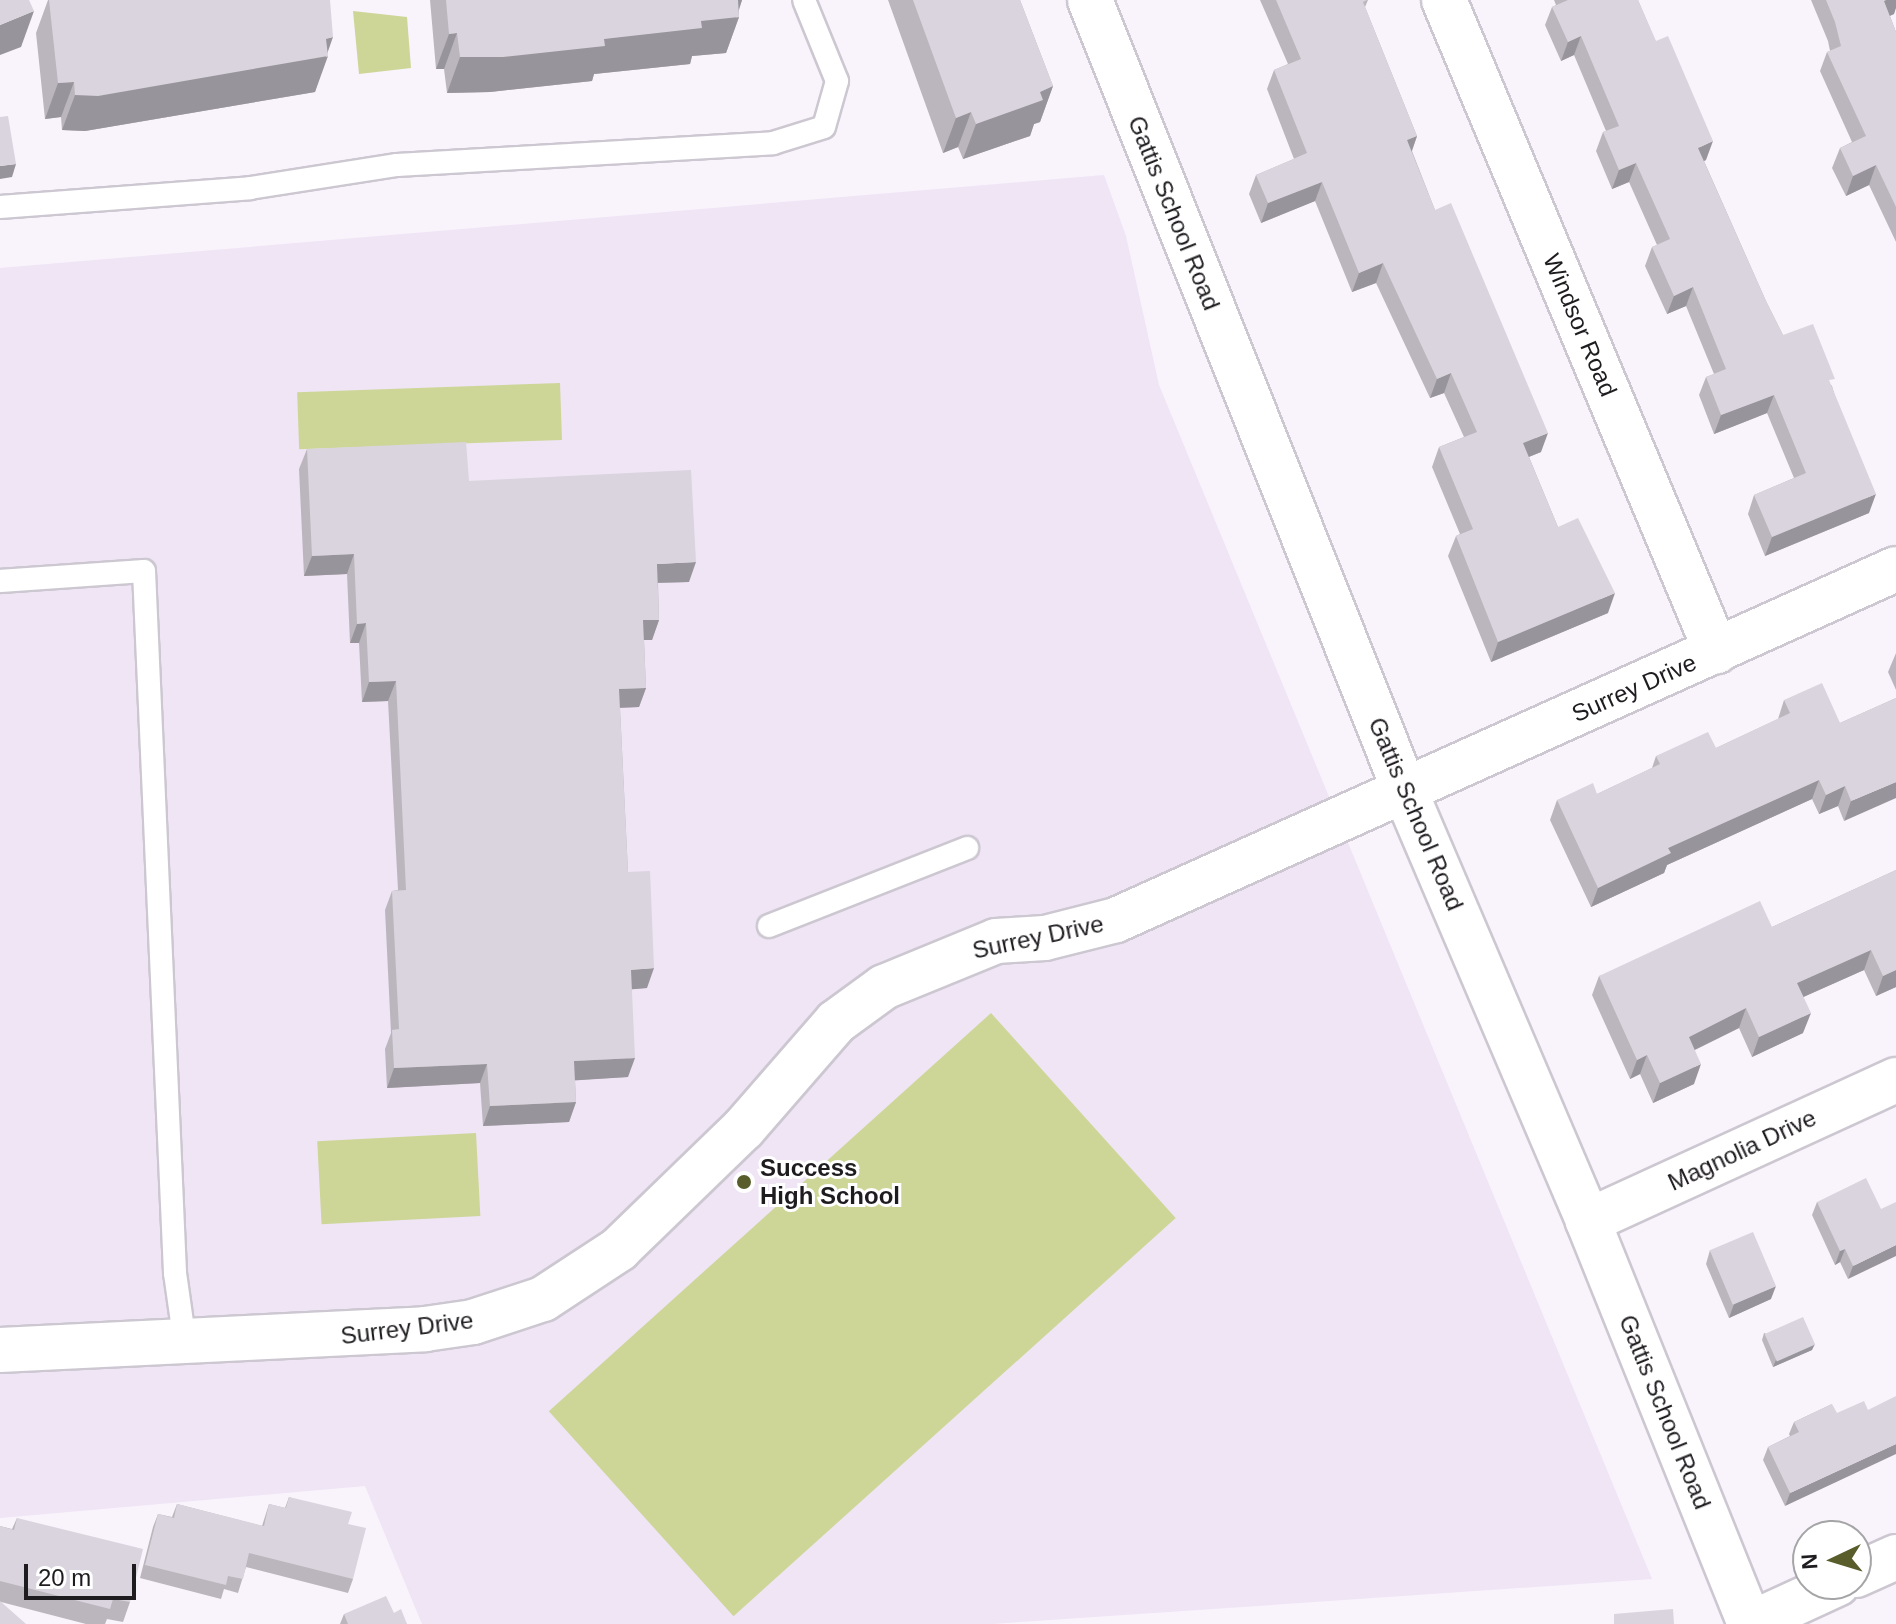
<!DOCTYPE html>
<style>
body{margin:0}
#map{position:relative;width:1896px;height:1624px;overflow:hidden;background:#f9f3fc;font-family:Helvetica,sans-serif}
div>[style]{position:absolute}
.built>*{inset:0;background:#efe5f5}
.green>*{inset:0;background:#cdd697;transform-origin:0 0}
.roads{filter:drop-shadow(2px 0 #ccc7d0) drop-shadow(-2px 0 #ccc7d0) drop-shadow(0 2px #ccc7d0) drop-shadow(0 -2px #ccc7d0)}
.service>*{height:22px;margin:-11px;padding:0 11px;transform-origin:11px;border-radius:11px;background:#fff}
.minor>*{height:44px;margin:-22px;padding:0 22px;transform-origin:22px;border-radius:22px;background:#fff}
.secondary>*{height:44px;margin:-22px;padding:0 22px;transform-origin:22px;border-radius:22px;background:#fff}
.wall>*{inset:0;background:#bbb6be}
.shaded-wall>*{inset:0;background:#98949b}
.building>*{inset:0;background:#d9d4dd;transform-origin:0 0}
.dots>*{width:22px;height:22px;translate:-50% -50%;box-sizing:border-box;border:4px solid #fff;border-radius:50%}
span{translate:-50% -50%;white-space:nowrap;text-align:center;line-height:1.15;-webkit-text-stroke:6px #fff;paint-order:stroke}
.street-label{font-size:24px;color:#1f1c20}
.poi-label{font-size:24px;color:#1f1c20;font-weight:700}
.left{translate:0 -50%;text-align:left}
.north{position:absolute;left:1792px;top:1520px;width:80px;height:80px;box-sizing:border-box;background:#fff;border:2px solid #a5a4a6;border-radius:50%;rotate:266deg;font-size:22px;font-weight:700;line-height:32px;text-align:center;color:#1f1c20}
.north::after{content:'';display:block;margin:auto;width:28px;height:36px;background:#585d2b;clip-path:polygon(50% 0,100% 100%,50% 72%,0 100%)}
.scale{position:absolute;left:24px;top:1564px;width:112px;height:36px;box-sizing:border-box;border:4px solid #1f1c20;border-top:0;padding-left:10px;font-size:24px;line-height:28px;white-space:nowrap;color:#1f1c20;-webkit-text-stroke:6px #fff;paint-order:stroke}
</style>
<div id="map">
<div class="built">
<i style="clip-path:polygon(1104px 175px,1126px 236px,1159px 385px,1652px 1579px,992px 1624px,422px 1624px,365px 1486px,0 1518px,0 268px)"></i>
</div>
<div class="green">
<i style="clip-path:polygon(353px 11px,407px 17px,411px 68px,359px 74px)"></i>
<i style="left:560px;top:383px;width:57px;height:263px;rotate:88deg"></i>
<i style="left:991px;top:1013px;width:276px;height:595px;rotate:48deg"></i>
<i style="left:476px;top:1133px;width:83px;height:159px;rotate:87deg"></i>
</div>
<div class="roads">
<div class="service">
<i style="left:0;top:207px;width:251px;rotate:-4.3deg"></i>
<i style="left:250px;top:188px;width:149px;rotate:-8.9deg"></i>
<i style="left:397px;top:165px;width:377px;rotate:-3.3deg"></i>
<i style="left:773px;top:143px;width:53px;rotate:-17.4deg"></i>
<i style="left:824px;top:127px;width:48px;rotate:-74.2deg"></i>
<i style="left:837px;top:81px;width:87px;rotate:-112.2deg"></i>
<i style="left:0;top:581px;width:144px;rotate:-4deg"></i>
<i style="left:144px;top:571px;width:703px;rotate:87.47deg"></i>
<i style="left:175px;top:1273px;width:71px;rotate:81.9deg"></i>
<i style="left:769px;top:926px;width:213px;rotate:-21.5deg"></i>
</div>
<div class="minor">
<i style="left:1444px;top:0;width:706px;rotate:67.32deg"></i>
<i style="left:1588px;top:1221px;width:339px;rotate:-24.6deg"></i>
<i style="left:0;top:1350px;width:426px;rotate:-2.8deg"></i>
<i style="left:425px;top:1329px;width:49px;rotate:-8.3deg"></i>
<i style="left:473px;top:1322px;width:74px;rotate:-18.2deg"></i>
<i style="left:543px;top:1299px;width:91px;rotate:-33.3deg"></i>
<i style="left:619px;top:1249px;width:173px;rotate:-44.1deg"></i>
<i style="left:743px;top:1129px;width:142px;rotate:-49deg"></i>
<i style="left:836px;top:1022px;width:59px;rotate:-36.1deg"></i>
<i style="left:884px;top:987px;width:121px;rotate:-22.3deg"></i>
<i style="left:996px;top:941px;width:49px;rotate:-3.5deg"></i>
<i style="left:1045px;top:938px;width:73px;rotate:-14.2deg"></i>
<i style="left:1116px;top:920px;width:855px;rotate:-24.23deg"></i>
<i style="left:1856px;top:1575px;width:44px;rotate:-24.2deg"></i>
<i style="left:1750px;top:1624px;width:96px;rotate:-24.7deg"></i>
</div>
<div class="secondary">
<i style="left:1090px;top:0;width:851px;rotate:68.29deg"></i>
<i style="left:1405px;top:791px;width:467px;rotate:66.9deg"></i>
<i style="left:1588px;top:1221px;width:434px;rotate:68.1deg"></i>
</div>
</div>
<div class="wall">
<i style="clip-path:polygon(48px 0,330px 0,327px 52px,315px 92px,85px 131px,62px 130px,61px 117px,45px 119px,36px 33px)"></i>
<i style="clip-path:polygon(430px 0,742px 0,739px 10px,739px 17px,726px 53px,692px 56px,690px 64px,594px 74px,592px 81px,490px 92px,447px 93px,444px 69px,436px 69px)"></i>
<i style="clip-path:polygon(888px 0,1020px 0,1053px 86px,1040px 122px,1034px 124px,1030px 136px,963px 159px,958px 147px,943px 153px)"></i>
<i style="clip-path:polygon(1260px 0,1368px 0,1365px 7px,1417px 136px,1412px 151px,1435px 210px,1541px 452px,1529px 457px,1558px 527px,1608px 613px,1491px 662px,1448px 556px,1456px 536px,1460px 534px,1432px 467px,1439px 447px,1464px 437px,1444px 393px,1430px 398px,1376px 283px,1352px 292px,1315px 201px,1261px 223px,1249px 194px,1256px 175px,1294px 159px,1267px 89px,1274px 70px,1288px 64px)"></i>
<i style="clip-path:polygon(1554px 0,1638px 0,1706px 160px,1704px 161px,1766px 301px,1783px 335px,1832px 386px,1869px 513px,1765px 556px,1748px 514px,1754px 495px,1794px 478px,1767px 413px,1714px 434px,1699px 395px,1706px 377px,1714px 374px,1686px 306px,1667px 314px,1645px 266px,1652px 247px,1657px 245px,1629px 182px,1612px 189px,1596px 151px,1603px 132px,1606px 131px,1574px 55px,1561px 61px,1545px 25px,1552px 7px,1556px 5px)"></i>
<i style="clip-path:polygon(1811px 0,1896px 0,1894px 14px,1890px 16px,1896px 32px,1896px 242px,1869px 185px,1846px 196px,1832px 168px,1840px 148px,1852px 142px,1820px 71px,1827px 52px,1830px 51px,1828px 41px)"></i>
<i style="clip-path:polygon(307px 449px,469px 481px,689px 582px,658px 583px,659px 620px,652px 640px,644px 640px,646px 688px,639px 707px,620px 708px,628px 872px,647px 988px,632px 989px,628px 1077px,575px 1080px,576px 1102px,569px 1122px,483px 1126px,480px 1083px,387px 1088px,385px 1049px,391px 1033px,385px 910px,392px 891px,398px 890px,388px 701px,362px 702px,359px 643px,350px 643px,347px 574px,304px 576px,299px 469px)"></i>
<i style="clip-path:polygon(1896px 653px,1896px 690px,1888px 672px)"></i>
<i style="clip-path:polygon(1896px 698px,1844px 821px,1838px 806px,1819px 814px,1812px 799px,1667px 865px,1664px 873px,1591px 907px,1550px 820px,1557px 800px,1597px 794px,1652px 768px,1656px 756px,1716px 748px,1778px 719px,1784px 700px,1840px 723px)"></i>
<i style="clip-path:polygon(1896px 870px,1896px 987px,1876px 996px,1864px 970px,1803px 997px,1803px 1033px,1752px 1057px,1739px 1028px,1695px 1050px,1694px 1084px,1653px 1103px,1640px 1074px,1630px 1079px,1592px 995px,1599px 976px,1772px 927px)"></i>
<i style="clip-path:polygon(1817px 1202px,1881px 1209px,1848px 1279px,1840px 1262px,1835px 1265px,1812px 1215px)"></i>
<i style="clip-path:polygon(1710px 1250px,1771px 1299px,1729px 1318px,1706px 1264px)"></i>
<i style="clip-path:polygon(1764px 1333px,1812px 1350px,1773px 1367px,1762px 1340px)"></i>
<i style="clip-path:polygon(1832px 1404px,1785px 1506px,1763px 1460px,1768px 1447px,1790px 1436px,1789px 1434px,1794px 1422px)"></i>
<i style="clip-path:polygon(289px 1497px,348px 1524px,353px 1579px,348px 1593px,246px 1567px,238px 1593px,224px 1589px,221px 1599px,140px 1578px,153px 1527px,158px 1514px,172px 1517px,177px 1504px,262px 1526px,269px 1504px,285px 1508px)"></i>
<i style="clip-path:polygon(17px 1518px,130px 1602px,123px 1622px,107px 1619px,105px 1624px,86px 1624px,1px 1602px,0 1624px,0 1526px,12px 1529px)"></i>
<i style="clip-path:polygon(394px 1613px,407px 1624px,340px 1624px,344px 1614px)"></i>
</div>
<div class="shaded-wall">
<i style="clip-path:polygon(735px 0,742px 0,736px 18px,739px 17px,726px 53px,692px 56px,690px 64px,594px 74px,592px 81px,490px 92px,447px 93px,460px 57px,604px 39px,701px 21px)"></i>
<i style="clip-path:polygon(1886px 0,1896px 0,1896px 8px,1894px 14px,1877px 21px,1884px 1px)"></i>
<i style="clip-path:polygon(34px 11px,21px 47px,0 55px,0 25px)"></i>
<i style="clip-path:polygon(457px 33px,444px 69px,436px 69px,449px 34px)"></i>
<i style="clip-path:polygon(1581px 36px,1574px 55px,1561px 61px,1568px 42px)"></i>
<i style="clip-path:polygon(333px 37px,326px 57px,328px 56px,315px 92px,85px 131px,62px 130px,75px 95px)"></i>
<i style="clip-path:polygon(74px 82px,61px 117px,45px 119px,58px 83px)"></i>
<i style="clip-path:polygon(1053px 86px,1040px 122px,1034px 124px,1030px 136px,963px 159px,976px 124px,1040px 92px)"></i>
<i style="clip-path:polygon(971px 112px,958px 147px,943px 153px,956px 118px)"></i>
<i style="clip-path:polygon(1417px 136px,1410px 156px,1407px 140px)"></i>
<i style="clip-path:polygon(1713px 141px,1706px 160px,1691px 167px,1698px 148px)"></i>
<i style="clip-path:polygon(1636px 163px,1629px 182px,1612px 189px,1619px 170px)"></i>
<i style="clip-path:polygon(16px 164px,12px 177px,0 179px,0 166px)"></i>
<i style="clip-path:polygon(1876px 165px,1869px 185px,1846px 196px,1853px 176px)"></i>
<i style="clip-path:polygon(1322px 182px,1315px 201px,1261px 223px,1268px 203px)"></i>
<i style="clip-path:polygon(1383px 263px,1376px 283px,1352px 292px,1359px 273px)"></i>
<i style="clip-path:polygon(1693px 287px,1686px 306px,1667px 314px,1674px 296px)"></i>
<i style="clip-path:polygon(1451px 373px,1444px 393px,1430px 398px,1437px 379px)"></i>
<i style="clip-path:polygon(1774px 395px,1767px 413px,1714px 434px,1721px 415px)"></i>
<i style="clip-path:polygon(1548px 433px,1541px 452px,1516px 462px,1523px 443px)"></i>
<i style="clip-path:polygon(1876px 494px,1869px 513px,1765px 556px,1772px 537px)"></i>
<i style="clip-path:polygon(354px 554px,347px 574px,304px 576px,312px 556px)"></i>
<i style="clip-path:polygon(696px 562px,689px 582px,649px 583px,657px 564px)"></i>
<i style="clip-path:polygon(1615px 593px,1608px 613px,1491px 662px,1498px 642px)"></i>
<i style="clip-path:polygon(643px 620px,659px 620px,652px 640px,636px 640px)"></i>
<i style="clip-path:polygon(366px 623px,359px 643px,350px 643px,357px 624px)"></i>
<i style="clip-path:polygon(396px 681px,388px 701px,362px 702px,369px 682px)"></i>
<i style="clip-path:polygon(646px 688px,639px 707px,612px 708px,619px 689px)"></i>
<i style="clip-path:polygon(1819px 780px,1812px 799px,1667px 865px,1664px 873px,1591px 907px,1598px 888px,1668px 848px)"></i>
<i style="clip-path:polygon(1896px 782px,1896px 798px,1844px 821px,1851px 801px)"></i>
<i style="clip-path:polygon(1845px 786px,1838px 806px,1819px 814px,1826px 795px)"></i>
<i style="clip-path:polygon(1871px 950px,1864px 970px,1790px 1003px,1797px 983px)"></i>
<i style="clip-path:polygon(654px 968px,647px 988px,624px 990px,631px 970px)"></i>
<i style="clip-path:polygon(1896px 970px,1896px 987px,1876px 996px,1883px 976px)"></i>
<i style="clip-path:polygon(1746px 1008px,1739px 1028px,1682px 1056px,1689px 1037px)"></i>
<i style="clip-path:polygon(1811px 1013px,1803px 1033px,1752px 1057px,1759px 1037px)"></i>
<i style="clip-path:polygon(1647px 1055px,1640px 1074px,1630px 1079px,1637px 1060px)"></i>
<i style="clip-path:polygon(635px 1058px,628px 1077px,566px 1081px,574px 1061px)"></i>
<i style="clip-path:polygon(487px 1064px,480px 1083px,387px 1088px,394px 1068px)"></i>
<i style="clip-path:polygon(1701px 1064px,1694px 1084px,1653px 1103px,1660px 1083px)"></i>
<i style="clip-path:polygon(576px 1102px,569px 1122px,483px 1126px,490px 1106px)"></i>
<i style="clip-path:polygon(1896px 1245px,1896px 1256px,1848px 1279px,1853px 1266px)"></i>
<i style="clip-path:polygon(1845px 1249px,1840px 1262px,1835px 1265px,1840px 1251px)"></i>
<i style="clip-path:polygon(1776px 1286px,1771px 1299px,1729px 1318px,1734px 1304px)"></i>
<i style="clip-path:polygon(1815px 1344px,1812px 1350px,1773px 1367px,1776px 1360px)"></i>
<i style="clip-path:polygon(1896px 1444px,1896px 1454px,1785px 1506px,1790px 1493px)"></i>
</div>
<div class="building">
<i style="clip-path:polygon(0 0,29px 0,34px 11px,0 25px)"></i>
<i style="clip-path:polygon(49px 0,330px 0,333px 37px,326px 39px,328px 56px,98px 96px,75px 95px,74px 82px,58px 83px)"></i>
<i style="clip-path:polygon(446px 0,738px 0,739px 17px,701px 21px,702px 28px,604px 39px,605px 46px,503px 57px,460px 57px,457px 33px,449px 34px)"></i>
<i style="clip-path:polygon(913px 0,1020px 0,1053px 86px,1040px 92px,1043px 100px,976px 124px,971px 112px,956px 118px)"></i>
<i style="clip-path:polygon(1276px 0,1367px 0,1363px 2px,1417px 136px,1407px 140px,1435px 210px,1451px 203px,1548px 433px,1523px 443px,1558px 527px,1578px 518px,1615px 593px,1498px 642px,1456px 536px,1473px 529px,1439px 447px,1477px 432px,1451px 373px,1437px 379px,1383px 263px,1359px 273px,1322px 182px,1268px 203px,1256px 175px,1307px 153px,1274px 70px,1301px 59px)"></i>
<i style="clip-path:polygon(1568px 0,1638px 0,1656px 41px,1668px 36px,1713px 141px,1698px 148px,1766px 301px,1783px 335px,1813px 324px,1835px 379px,1829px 380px,1876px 494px,1772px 537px,1754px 495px,1806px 473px,1774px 395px,1721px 415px,1706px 377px,1726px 369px,1693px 287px,1674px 296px,1652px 247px,1670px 239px,1636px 163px,1619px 170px,1603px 132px,1619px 126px,1581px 36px,1568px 42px,1552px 7px)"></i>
<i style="clip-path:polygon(1826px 0,1886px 0,1884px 1px,1896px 32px,1896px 207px,1876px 165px,1853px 176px,1840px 148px,1866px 136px,1827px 52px,1841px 46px,1835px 22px)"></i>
<i style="clip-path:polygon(8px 116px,16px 164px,0 166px,0 117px)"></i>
<i style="clip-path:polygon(466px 442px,469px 481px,691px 470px,696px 562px,657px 564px,659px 620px,643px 620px,646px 688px,619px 689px,628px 872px,650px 871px,654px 968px,631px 970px,635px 1058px,574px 1061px,576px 1102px,490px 1106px,487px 1064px,394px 1068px,392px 1030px,399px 1029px,392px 891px,406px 890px,396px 681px,369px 682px,366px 623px,357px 624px,354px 554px,312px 556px,307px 449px)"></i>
<i style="clip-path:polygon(1822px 683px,1840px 723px,1896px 698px,1896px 782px,1851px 801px,1845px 786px,1826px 795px,1819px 780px,1668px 848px,1671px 853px,1598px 888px,1557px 800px,1593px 783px,1597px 794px,1660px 764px,1656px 756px,1708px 732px,1716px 748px,1790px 713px,1784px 700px)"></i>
<i style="clip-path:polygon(1896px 870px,1896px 970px,1883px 976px,1871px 950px,1797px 983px,1811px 1013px,1759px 1037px,1746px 1008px,1689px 1037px,1701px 1064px,1660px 1083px,1647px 1055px,1637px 1060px,1599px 976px,1760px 901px,1772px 927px)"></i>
<i style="clip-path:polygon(1866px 1178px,1881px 1209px,1896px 1202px,1896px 1245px,1853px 1266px,1845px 1249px,1840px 1251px,1817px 1202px)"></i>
<i style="left:1753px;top:1232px;width:59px;height:47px;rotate:67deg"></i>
<i style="left:1803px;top:1317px;width:30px;height:42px;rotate:66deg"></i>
<i style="clip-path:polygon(1896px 1396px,1896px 1444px,1790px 1493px,1768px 1447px,1799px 1432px,1794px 1422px,1832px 1404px,1837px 1413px,1864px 1401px,1868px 1410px)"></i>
<i style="clip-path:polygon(289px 1497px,352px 1512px,348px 1524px,366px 1528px,353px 1579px,249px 1553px,243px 1579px,228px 1576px,226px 1585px,145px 1565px,158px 1514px,174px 1518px,177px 1504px,264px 1526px,269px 1504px,286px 1508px)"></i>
<i style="clip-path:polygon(17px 1518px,143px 1549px,130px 1602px,113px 1599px,110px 1609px,0 1581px,0 1526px,14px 1530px)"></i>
<i style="clip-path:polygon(386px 1596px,394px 1613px,401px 1609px,407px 1624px,348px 1624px,344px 1614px)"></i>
<i style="clip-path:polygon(0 1601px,26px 1624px,0 1624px)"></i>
<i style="clip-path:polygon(1673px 1609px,1674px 1624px,1614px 1624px,1614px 1614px)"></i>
</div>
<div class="dots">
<i style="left:744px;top:1182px;background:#585d2b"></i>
</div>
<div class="street-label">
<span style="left:1174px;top:213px;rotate:68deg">Gattis School Road</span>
<span style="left:1580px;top:325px;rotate:67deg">Windsor Road</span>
<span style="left:1634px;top:688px;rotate:-24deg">Surrey Drive</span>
<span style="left:1416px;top:814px;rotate:67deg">Gattis School Road</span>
<span style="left:1038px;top:937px;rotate:-12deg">Surrey Drive</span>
<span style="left:1742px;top:1150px;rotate:-25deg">Magnolia Drive</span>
<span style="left:407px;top:1328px;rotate:-7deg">Surrey Drive</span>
<span style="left:1665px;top:1412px;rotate:68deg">Gattis School Road</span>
</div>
<div class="poi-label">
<span class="left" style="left:760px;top:1182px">Success<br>High School</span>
</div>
<div class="north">N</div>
<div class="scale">20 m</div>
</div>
